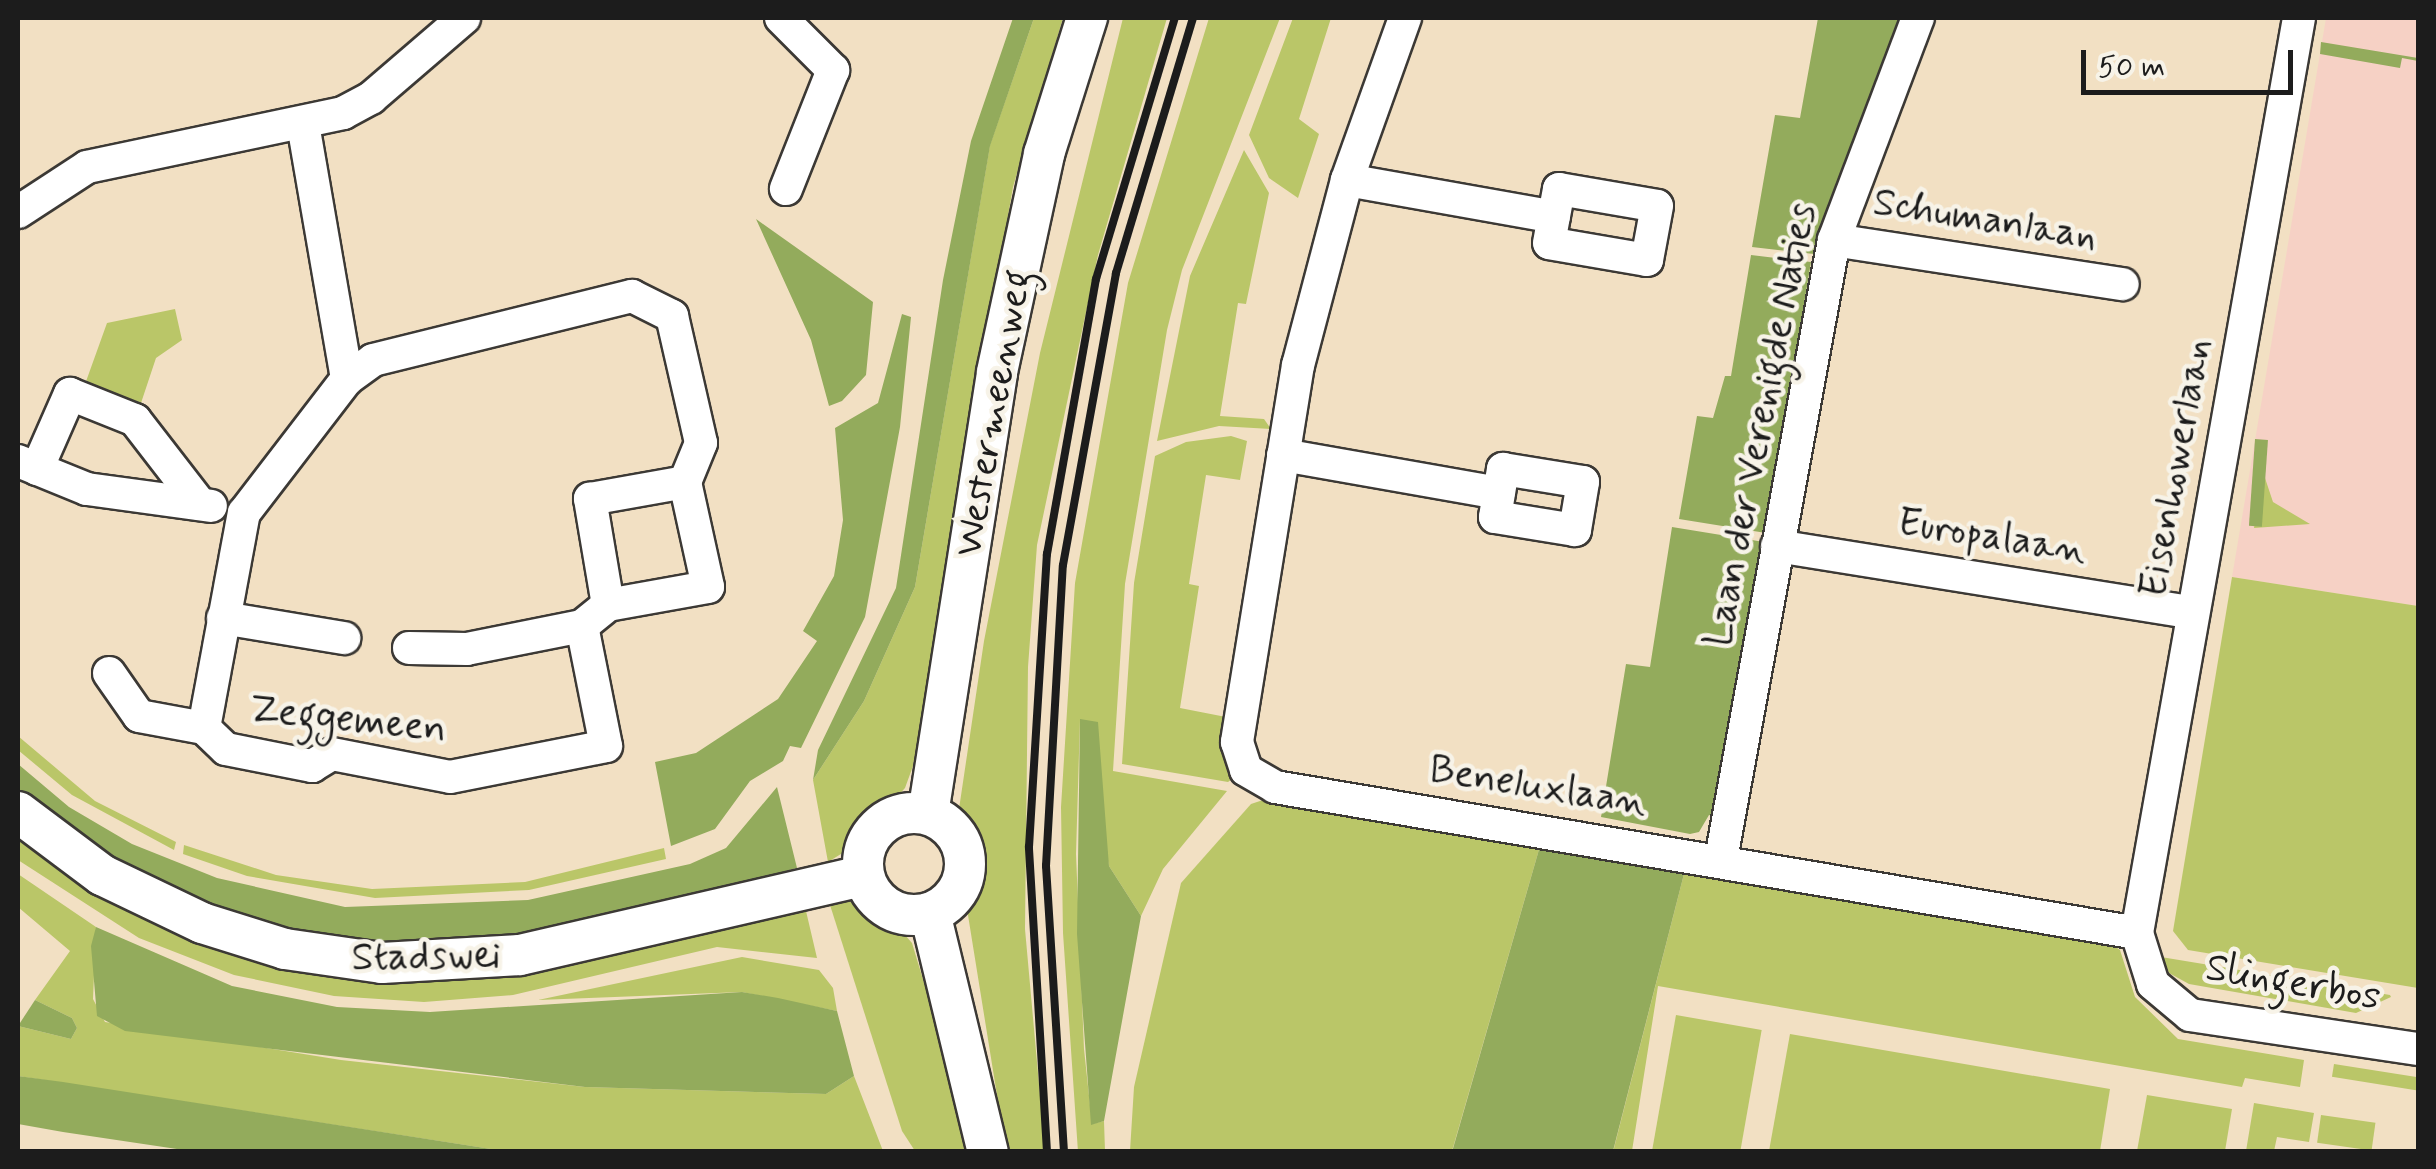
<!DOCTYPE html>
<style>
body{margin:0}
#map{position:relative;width:2436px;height:1169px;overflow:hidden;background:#f2e0c3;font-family:Mynerve,sans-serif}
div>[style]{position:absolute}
.built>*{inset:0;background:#f6d1c5}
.green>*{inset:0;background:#bac668;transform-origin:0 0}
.forest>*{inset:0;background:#93ab5c;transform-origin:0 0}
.roads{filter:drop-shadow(2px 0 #3c3935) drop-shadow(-2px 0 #3c3935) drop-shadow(0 2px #3c3935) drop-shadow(0 -2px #3c3935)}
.minor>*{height:32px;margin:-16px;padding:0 16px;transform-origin:16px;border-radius:16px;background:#fff}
.tertiary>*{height:40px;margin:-20px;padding:0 20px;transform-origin:20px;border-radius:20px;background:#fff}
.tertiary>.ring{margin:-20px;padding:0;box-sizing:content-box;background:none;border:40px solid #fff;border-radius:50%}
.rail>*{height:8px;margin:-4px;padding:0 4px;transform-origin:4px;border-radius:4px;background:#1c1c1c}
span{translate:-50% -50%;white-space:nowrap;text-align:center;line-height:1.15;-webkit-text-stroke:9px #f7f3e8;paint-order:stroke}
.street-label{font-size:40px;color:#1c1c1c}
.frame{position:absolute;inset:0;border:20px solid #1c1c1c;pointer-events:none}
.scale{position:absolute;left:2081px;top:50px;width:212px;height:45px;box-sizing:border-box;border:5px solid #1c1c1c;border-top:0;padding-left:12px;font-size:30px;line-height:35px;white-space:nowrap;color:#1c1c1c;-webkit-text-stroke:8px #f7f3e8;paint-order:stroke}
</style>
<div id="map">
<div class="built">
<i style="clip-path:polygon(2326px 18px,2418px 18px,2418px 606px,2232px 577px)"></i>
</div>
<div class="green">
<i style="clip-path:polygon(1034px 18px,1063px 18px,1013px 187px,913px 766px,905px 788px,849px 849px,828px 862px,813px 780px,864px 701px,915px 587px,990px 145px)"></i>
<i style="clip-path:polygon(1123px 18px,1167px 18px,1098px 255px,1037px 545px,1028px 667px,1025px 929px,1045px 1151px,1006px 1151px,967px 909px,983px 881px,984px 848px,959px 809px,984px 641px,1040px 353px)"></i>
<i style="clip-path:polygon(1209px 18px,1280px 18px,1182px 270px,1167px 330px,1125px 584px,1113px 771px,1227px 791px,1163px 869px,1141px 916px,1109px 866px,1080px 720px,1076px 854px,1084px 1049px,1092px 1124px,1104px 1121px,1105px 1151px,1078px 1152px,1063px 933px,1061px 807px,1075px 583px,1128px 283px)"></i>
<i style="clip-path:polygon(1293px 18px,1331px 18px,1299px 119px,1319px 134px,1298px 198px,1269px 178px,1249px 135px)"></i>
<i style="clip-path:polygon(1244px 150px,1269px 193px,1246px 304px,1238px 303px,1220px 416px,1264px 419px,1271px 429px,1219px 426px,1157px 441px,1190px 276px)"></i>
<i style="clip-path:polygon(175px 309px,182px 340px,156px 358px,138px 412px,84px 387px,107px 323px)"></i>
<i style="clip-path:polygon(1231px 436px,1247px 441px,1240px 480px,1206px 475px,1189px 584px,1199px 586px,1180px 708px,1226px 717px,1221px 750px,1232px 779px,1228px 782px,1122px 764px,1134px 583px,1155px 456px,1186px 442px)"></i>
<i style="clip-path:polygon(2263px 472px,2273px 502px,2310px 524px,2254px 528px)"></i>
<i style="clip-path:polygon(2232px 577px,2418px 606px,2418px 988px,2188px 950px,2173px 931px)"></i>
<i style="clip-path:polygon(18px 736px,95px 801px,176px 842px,174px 850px,72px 795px,18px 750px)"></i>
<i style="clip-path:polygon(1266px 799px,1540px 846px,1452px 1151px,1130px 1151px,1134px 1087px,1181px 883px,1251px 804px)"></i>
<i style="clip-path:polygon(18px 833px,127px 906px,690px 932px,806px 911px,817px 958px,717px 947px,513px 995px,424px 1002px,334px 996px,234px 975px,139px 938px,18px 860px)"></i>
<i style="clip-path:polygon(184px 845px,276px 875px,372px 889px,525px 882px,664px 848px,666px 859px,529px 890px,375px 898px,247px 876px,183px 854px)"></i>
<i style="clip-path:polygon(1685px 870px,2106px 940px,2120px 950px,2135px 997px,2178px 1039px,2304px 1060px,2300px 1087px,2245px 1078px,2242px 1087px,1658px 986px,1632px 1151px,1613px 1152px)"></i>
<i style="clip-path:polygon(18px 874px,96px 927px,93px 999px,105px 1022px,341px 1060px,585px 1087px,826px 1094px,854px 1076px,883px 1151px,504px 1151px,18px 1076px,18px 1026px,71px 1039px,77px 1028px,72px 1018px,35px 1000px,70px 951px,18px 907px)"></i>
<i style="clip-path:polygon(849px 901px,897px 926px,912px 943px,975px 1151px,915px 1151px,902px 1131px,830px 905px)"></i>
<i style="clip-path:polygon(742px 957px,819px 970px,833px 988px,837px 1011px,742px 992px,538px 1000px)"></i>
<i style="clip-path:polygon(2161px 957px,2390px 995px,2391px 997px,2356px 1013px,2189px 984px,2169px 973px)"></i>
<i style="left:1676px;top:1015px;width:87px;height:138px;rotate:10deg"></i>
<i style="clip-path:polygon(1790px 1034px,2110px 1089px,2100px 1151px,1769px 1151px)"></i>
<i style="left:2334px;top:1064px;width:85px;height:13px;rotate:9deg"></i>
<i style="clip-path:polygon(2147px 1095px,2232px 1109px,2225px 1151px,2137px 1151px)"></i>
<i style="clip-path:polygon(2254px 1103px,2314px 1113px,2309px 1142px,2277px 1137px,2274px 1151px,2246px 1151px)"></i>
<i style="left:2321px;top:1115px;width:55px;height:28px;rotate:8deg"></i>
</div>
<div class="forest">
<i style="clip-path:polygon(1013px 18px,1034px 18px,990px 146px,915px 587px,864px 701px,813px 780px,818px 750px,896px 588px,943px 280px,971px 141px)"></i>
<i style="clip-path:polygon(1818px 18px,1902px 18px,1814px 254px,1752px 247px,1775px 115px,1800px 118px)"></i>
<i style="clip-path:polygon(2321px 42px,2418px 58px,2418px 61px,2402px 58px,2400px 68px,2320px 54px)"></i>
<i style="clip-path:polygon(756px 219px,873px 302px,866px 375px,842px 401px,829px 406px,811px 340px)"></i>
<i style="clip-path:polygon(1751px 255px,1811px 262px,1766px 533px,1679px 519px,1697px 416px,1713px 418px,1725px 376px,1731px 376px)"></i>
<i style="clip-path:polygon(902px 314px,911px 317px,900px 427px,865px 617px,801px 748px,790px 746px,783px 761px,750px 781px,715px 829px,671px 846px,655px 762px,696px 753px,778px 699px,817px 641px,803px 631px,834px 576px,843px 520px,835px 428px,878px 403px)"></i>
<i style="left:2255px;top:439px;width:13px;height:87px;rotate:4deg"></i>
<i style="clip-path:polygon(1672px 527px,1764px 542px,1719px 817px,1709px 815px,1699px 832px,1690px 834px,1601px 817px,1626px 664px,1650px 667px)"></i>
<i style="clip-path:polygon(1080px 719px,1098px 722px,1109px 866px,1141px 916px,1104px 1121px,1091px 1125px,1077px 934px)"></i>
<i style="clip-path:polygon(18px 764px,69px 807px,132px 844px,217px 878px,345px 907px,528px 900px,690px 864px,726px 848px,777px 787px,797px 868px,525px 940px,333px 945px,166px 894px,18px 794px)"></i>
<i style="clip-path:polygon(1540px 846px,1685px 870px,1613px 1151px,1452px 1152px)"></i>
<i style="clip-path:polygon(96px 927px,232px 986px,337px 1007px,430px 1012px,742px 992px,778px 998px,837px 1011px,854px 1076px,826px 1094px,585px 1087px,125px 1031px,97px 1016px,91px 946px)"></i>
<i style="clip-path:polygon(35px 1000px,72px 1018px,77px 1028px,71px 1039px,18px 1026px)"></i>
<i style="clip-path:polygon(18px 1076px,63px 1082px,504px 1151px,197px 1152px,63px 1132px,18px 1124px)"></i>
</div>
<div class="roads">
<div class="minor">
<i style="left:781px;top:18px;width:74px;rotate:45deg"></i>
<i style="left:833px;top:70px;width:128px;rotate:111.6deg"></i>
<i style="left:1405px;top:18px;width:172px;rotate:109.7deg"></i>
<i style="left:1347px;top:180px;width:191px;rotate:104.8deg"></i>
<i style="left:1298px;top:365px;width:382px;rotate:99.2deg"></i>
<i style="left:1237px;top:742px;width:29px;rotate:72deg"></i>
<i style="left:1246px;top:770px;width:34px;rotate:30deg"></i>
<i style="left:1275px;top:787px;width:874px;rotate:9.61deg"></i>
<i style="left:2299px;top:18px;width:929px;rotate:100.04deg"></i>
<i style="left:2137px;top:933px;width:53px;rotate:72.6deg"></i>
<i style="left:2153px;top:984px;width:48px;rotate:40deg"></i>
<i style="left:2190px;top:1015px;width:231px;rotate:8.5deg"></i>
<i style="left:303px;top:124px;width:259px;rotate:80.2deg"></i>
<i style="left:1347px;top:180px;width:210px;rotate:10.1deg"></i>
<i style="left:1559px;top:189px;width:99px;rotate:9.8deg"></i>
<i style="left:1657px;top:206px;width:55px;rotate:100.5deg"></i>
<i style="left:1647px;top:260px;width:99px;rotate:-170.2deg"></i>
<i style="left:1549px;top:243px;width:55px;rotate:-79.5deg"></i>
<i style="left:18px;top:212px;width:82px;rotate:-33.1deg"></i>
<i style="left:87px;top:167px;width:262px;rotate:-11.9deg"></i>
<i style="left:343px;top:113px;width:32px;rotate:-28deg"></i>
<i style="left:371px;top:98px;width:123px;rotate:-40.7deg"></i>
<i style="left:1834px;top:240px;width:292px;rotate:8.7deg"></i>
<i style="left:1283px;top:455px;width:219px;rotate:10deg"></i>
<i style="left:18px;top:461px;width:74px;rotate:22.1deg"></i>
<i style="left:87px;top:489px;width:125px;rotate:7.8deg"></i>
<i style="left:37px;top:469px;width:82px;rotate:-66.3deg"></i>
<i style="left:70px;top:394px;width:70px;rotate:21.8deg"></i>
<i style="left:135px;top:420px;width:106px;rotate:52.3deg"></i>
<i style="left:1503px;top:469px;width:81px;rotate:9.2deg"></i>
<i style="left:1583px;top:482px;width:49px;rotate:99.5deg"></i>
<i style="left:1575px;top:530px;width:81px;rotate:-170.8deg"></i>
<i style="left:1495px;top:517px;width:49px;rotate:-80.5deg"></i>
<i style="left:1777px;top:546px;width:421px;rotate:9.1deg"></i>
<i style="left:608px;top:605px;width:108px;rotate:-99.6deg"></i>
<i style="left:590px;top:499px;width:97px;rotate:-10.1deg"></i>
<i style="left:223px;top:618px;width:123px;rotate:9.4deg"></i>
<i style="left:109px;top:673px;width:52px;rotate:55.1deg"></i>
<i style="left:139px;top:716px;width:66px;rotate:10.5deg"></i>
<i style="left:204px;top:728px;width:30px;rotate:44deg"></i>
<i style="left:226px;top:749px;width:88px;rotate:11.2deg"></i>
<i style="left:312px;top:766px;width:23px;rotate:-31deg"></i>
<i style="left:332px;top:754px;width:120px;rotate:11deg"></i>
<i style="left:450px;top:777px;width:159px;rotate:-11.2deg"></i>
<i style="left:606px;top:746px;width:122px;rotate:-101.3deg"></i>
<i style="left:204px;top:728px;width:219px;rotate:-79.5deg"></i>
<i style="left:244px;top:513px;width:169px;rotate:-52.5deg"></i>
<i style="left:347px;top:379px;width:32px;rotate:-36deg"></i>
<i style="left:373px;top:360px;width:267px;rotate:-13.9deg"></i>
<i style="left:632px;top:296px;width:45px;rotate:26.6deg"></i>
<i style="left:672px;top:316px;width:130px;rotate:77.1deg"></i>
<i style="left:701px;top:443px;width:42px;rotate:112.3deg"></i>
<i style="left:685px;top:482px;width:107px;rotate:77.6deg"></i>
<i style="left:708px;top:587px;width:102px;rotate:169.8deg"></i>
<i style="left:608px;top:605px;width:33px;rotate:141deg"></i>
<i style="left:582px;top:626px;width:117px;rotate:168.7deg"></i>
<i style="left:467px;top:649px;width:58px;rotate:-179deg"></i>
<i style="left:1721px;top:859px;width:629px;rotate:-79.65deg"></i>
<i style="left:1834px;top:240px;width:237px;rotate:-69.3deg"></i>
</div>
<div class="tertiary">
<i style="left:18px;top:812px;width:105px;rotate:36.9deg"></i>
<i style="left:102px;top:875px;width:111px;rotate:25.6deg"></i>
<i style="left:202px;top:923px;width:87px;rotate:17.4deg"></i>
<i style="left:285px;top:949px;width:98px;rotate:8.2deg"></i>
<i style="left:382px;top:963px;width:138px;rotate:-3.3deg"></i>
<i style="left:520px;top:955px;width:352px;rotate:-13deg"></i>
<i class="ring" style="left:863px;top:813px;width:62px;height:62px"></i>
<i style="left:928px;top:814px;width:447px;rotate:-81.1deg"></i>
<i style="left:997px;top:372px;width:223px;rotate:-77.8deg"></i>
<i style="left:1044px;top:154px;width:143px;rotate:-72.5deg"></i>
<i style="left:930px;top:913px;width:246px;rotate:76.4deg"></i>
</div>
</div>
<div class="rail">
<i style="left:1047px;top:1152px;width:306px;rotate:-93.4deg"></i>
<i style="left:1029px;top:847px;width:294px;rotate:-86.5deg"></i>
<i style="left:1047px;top:554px;width:279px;rotate:-79.9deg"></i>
<i style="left:1096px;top:279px;width:273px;rotate:-73.2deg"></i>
<i style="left:1064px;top:1152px;width:287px;rotate:-93.6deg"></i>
<i style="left:1046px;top:866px;width:301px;rotate:-86.8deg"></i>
<i style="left:1063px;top:565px;width:297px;rotate:-79.7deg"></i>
<i style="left:1116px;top:273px;width:266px;rotate:-73.2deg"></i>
</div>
<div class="street-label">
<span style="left:1985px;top:220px;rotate:9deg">Schumanlaan</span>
<span style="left:994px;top:413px;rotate:-80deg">Westermeenweg</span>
<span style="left:1761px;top:425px;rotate:-79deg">Laan der Verenigde Naties</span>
<span style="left:2176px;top:468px;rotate:-80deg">Eisenhowerlaan</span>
<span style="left:1992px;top:537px;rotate:9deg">Europalaan</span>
<span style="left:348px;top:720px;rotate:6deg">Zeggemeen</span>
<span style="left:1538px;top:787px;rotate:9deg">Beneluxlaan</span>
<span style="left:426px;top:957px;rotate:-1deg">Stadswei</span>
<span style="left:2293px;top:983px;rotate:10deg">Slingerbos</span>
</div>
<div class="frame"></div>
<div class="scale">50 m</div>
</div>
